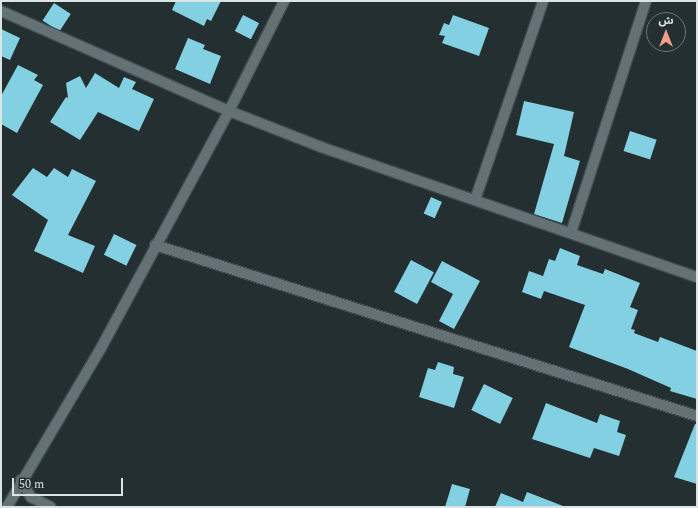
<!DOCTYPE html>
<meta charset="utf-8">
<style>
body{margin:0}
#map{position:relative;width:698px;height:508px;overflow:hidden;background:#242f31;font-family:Spectral,"Noto Sans Arabic",serif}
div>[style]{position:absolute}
.building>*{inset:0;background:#82d0e1;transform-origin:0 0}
.roads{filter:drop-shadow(1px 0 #424c4e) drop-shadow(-1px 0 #424c4e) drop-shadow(0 1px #424c4e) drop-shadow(0 -1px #424c4e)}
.street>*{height:10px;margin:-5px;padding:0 5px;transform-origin:5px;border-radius:5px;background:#657275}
span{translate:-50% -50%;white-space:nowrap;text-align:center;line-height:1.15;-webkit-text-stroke:4px #242f31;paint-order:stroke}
.frame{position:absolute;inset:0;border:2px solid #dce3e5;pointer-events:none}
.north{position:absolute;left:646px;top:12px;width:40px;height:40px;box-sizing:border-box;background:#242f31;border:1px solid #6e7779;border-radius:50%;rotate:0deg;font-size:11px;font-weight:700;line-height:16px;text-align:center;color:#dce3e5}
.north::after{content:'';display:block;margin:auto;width:14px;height:18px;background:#f49e8a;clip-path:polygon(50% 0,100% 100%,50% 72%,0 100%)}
.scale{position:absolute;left:12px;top:478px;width:111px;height:18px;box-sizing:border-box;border:2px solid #dce3e5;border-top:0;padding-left:5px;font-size:12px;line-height:14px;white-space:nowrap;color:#dce3e5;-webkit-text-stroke:3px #242f31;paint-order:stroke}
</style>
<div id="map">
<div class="building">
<i style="clip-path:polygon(176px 1px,221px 1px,211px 21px,207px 19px,204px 26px,172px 10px)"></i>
<i style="left:54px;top:3px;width:20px;height:21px;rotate:33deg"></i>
<i style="left:243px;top:15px;width:18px;height:18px;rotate:27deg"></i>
<i style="clip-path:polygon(453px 15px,489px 28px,479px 56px,442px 43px,445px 36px,439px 35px,444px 23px,449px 25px)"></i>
<i style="clip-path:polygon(1px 29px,20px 38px,10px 60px,1px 56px)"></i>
<i style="clip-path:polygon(188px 38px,205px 45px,203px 49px,221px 56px,210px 84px,175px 69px)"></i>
<i style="clip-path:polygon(18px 65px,38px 75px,34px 80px,43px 85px,17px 133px,1px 124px,1px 96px)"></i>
<i style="clip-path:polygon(95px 73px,119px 88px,124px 77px,136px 82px,132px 89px,154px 99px,139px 131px,98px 112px,80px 140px,50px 122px,66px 97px,68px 98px,66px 83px,80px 76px,86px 88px)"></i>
<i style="clip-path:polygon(524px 101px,574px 112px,564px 156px,580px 161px,562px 223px,534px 214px,554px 144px,516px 135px)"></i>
<i style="left:630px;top:131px;width:28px;height:21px;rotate:18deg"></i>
<i style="clip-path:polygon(33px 168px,47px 177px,54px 168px,68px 177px,72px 169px,96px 181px,68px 235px,95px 246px,83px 273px,34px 251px,48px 220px,12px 195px)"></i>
<i style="left:431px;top:197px;width:12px;height:18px;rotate:24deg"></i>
<i style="left:114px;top:234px;width:25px;height:23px;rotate:26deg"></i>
<i style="clip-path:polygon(560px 248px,580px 256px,577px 265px,603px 274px,605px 269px,640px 283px,630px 307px,638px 310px,631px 329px,635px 330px,634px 333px,658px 342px,660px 337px,697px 351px,697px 399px,670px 391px,671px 388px,628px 369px,569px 347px,585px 305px,544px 291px,541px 299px,522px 292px,529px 271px,543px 276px,549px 259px,555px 261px)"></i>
<i style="left:411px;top:260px;width:26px;height:36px;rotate:28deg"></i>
<i style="clip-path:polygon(442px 261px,480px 281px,454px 329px,439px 321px,453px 294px,431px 282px)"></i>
<i style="clip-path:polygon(438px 362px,454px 367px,453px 374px,464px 377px,454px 408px,419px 397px,428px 368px,435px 370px)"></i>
<i style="left:484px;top:384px;width:32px;height:29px;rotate:26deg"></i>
<i style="clip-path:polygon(546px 403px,597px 423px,600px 414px,620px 421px,617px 432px,626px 435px,619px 456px,594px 448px,590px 458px,532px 439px)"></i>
<i style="clip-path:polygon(695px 424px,697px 424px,697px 484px,674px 477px)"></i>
<i style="clip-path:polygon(452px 484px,470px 489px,465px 507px,445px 507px)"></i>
<i style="clip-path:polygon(527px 492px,563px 506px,563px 507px,495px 507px,501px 493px,523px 502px)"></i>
</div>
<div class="roads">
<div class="street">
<i style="left:1px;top:11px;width:249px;rotate:23.7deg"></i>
<i style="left:229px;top:111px;width:99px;rotate:21.4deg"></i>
<i style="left:321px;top:147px;width:398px;rotate:19.1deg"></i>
<i style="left:475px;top:200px;width:210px;rotate:-71.1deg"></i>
<i style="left:571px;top:233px;width:244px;rotate:-72.1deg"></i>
<i style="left:155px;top:245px;width:568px;rotate:17.51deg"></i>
<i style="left:21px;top:480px;width:20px;rotate:60deg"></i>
<i style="left:31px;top:497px;width:22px;rotate:27deg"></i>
<i style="left:7px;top:507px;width:185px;rotate:-59.4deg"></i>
<i style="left:101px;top:348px;width:269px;rotate:-61.6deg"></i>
<i style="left:229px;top:111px;width:123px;rotate:-63.4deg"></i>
</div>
</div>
<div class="frame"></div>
<div class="north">ش</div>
<div class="scale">50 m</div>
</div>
